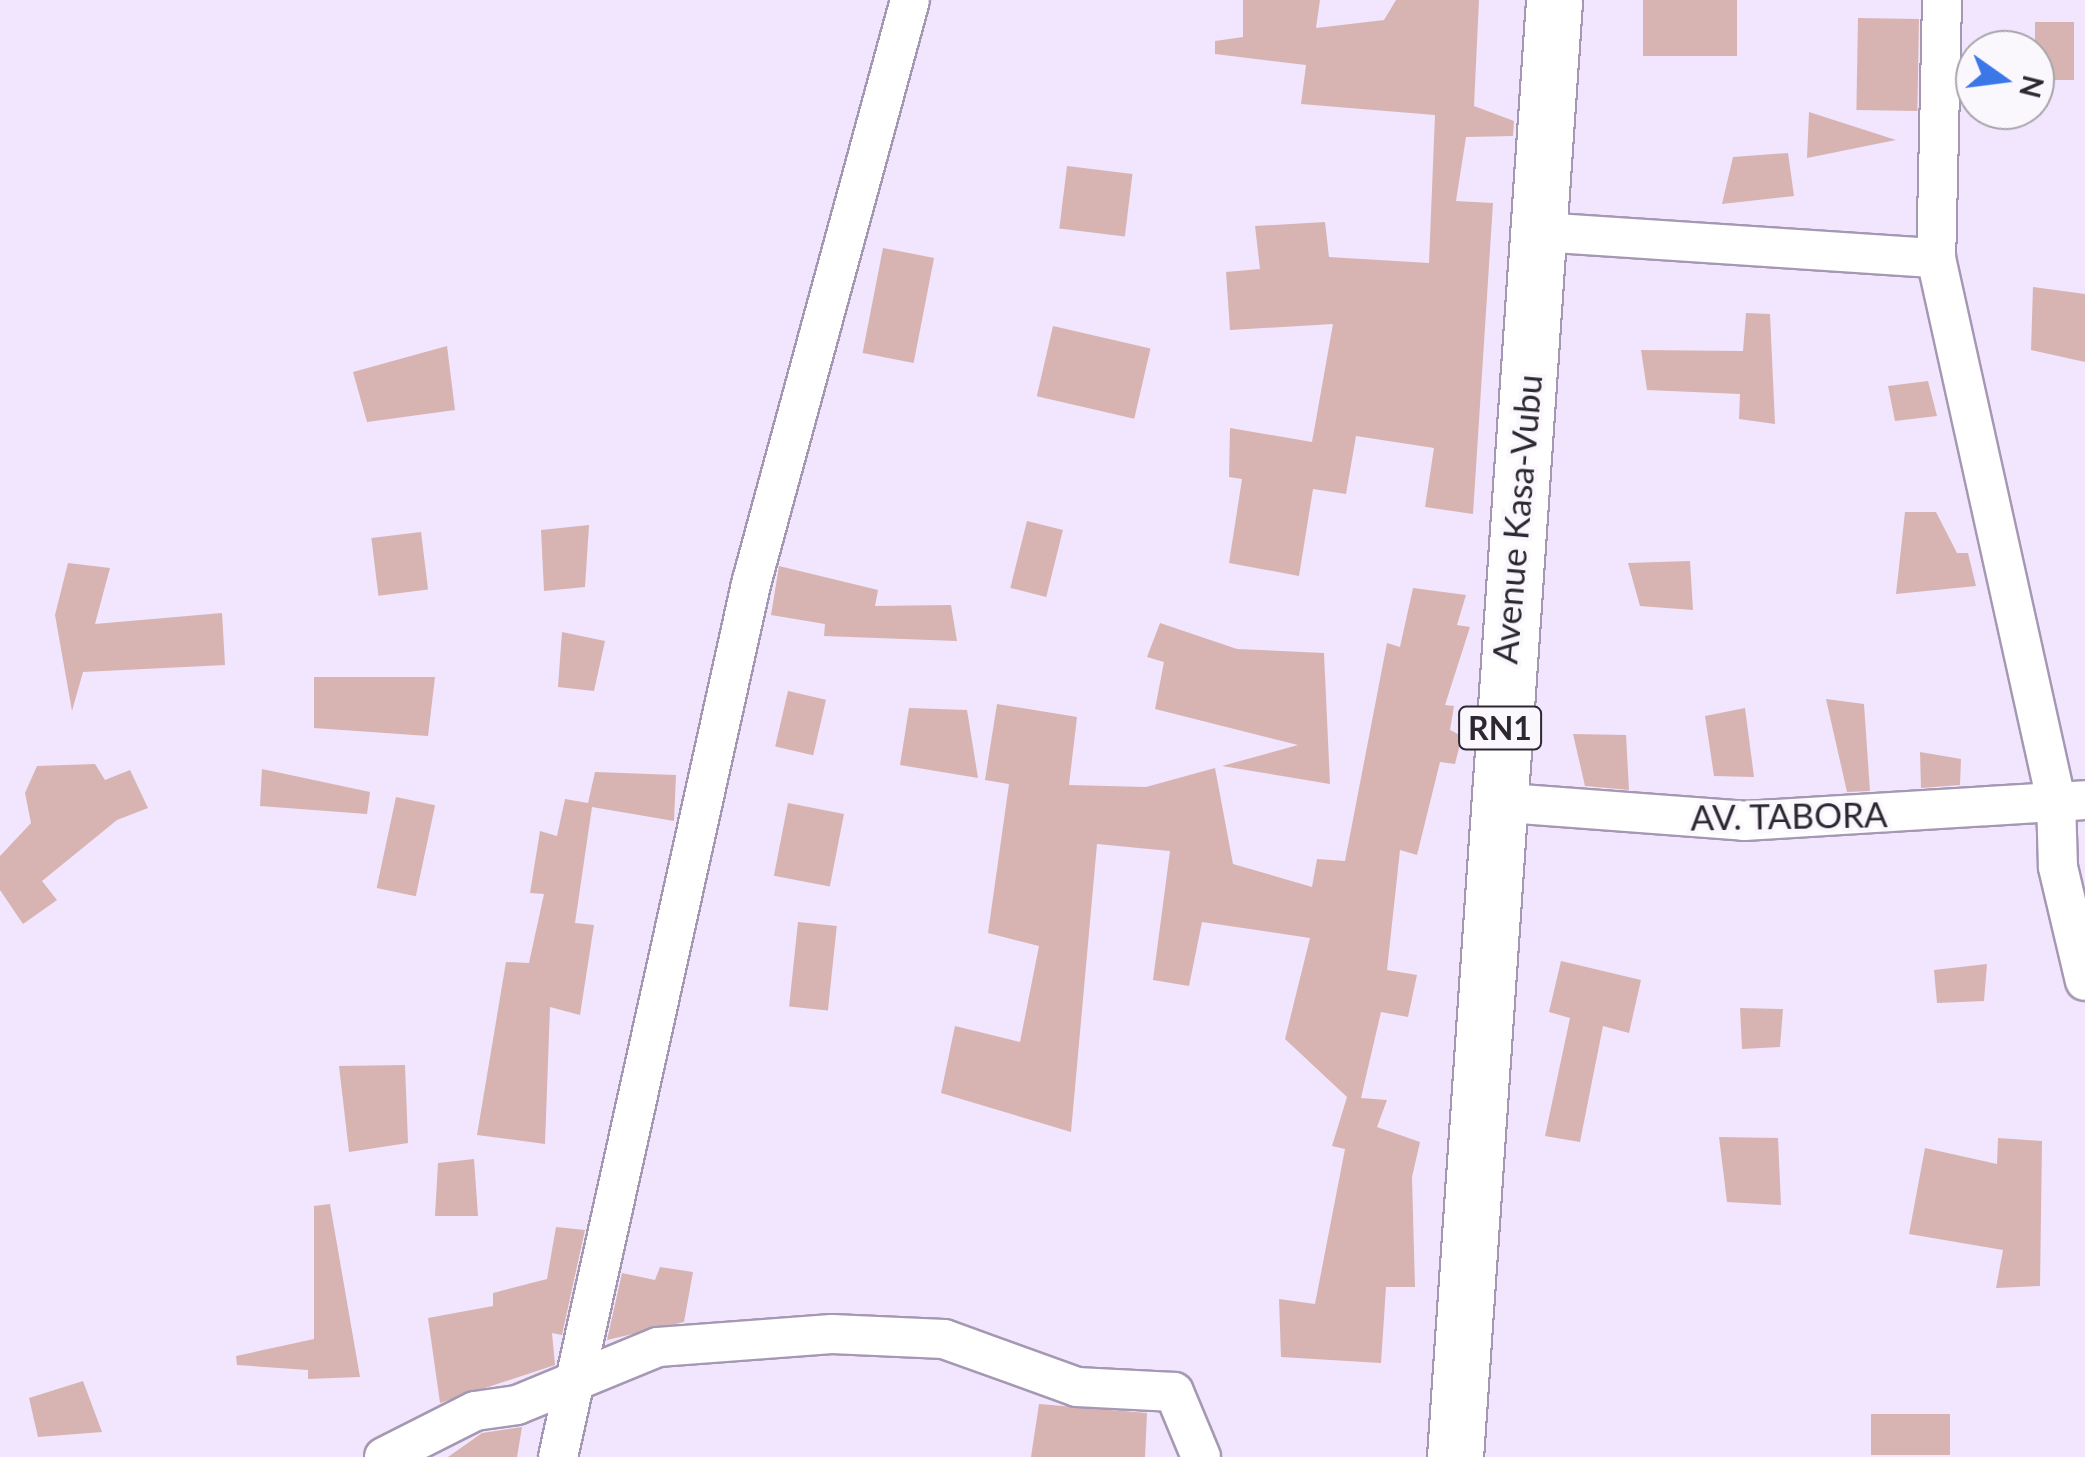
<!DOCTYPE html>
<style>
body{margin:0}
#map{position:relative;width:2085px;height:1457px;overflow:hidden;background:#f1e6fd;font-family:Lato,sans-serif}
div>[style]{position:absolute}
.building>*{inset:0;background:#d7b4b2;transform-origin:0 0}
.roads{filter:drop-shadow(2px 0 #a598b3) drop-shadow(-2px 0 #a598b3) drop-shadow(0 2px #a598b3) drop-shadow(0 -2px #a598b3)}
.minor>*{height:38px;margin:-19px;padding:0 19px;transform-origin:19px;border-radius:19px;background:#fff}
.trunk>*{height:55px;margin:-27.5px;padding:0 27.5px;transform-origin:27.5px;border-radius:27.5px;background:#fff}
span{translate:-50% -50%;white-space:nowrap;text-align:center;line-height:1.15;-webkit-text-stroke:8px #faf7fd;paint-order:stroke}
.shield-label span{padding:2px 8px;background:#faf7fd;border:2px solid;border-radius:8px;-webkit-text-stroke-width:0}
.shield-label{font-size:32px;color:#2c2731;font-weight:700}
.street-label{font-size:35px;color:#2c2731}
.north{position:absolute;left:1955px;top:30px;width:100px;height:100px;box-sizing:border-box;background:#faf7fd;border:2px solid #a8a4ab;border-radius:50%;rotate:104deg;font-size:28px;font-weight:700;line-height:40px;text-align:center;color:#2c2731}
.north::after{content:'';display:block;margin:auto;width:35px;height:45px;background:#3b77e6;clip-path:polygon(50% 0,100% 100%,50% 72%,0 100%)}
</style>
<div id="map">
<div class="building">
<i style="clip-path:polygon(1243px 0,1320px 0,1316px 28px,1384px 20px,1396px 0,1479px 0,1474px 106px,1514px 121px,1513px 136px,1466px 137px,1456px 201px,1493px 203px,1473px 514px,1425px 507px,1434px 448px,1356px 436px,1346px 494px,1313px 489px,1299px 576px,1229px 563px,1242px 479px,1229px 477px,1230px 428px,1312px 442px,1333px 324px,1230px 330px,1226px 272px,1260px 269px,1255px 226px,1325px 222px,1329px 257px,1429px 263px,1435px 115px,1301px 104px,1306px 65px,1215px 54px,1215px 41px,1243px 37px)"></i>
<i style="left:1643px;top:0;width:94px;height:56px"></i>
<i style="left:1858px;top:18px;width:61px;height:92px;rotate:1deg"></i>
<i style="left:2035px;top:22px;width:39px;height:58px"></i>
<i style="clip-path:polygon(1809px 112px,1896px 140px,1807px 158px)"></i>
<i style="clip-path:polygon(1788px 153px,1794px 196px,1722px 204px,1733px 157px)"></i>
<i style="left:1067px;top:166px;width:66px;height:63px;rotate:7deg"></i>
<i style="left:883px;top:248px;width:52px;height:107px;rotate:11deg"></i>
<i style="clip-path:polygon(2033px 287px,2085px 294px,2085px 362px,2031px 350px)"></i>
<i style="clip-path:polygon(1746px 313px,1770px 314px,1775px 424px,1739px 419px,1740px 394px,1647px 390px,1641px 350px,1743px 351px)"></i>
<i style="left:1053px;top:326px;width:100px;height:72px;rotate:13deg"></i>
<i style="clip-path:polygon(447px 346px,455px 410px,367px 422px,353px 372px)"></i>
<i style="clip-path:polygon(1928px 381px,1937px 416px,1895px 421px,1888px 386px)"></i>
<i style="clip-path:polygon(1905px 512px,1936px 512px,1957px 553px,1968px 553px,1976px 586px,1896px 594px)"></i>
<i style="left:1027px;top:521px;width:37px;height:69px;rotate:14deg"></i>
<i style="clip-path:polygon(589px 525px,585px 587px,544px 591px,541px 530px)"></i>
<i style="left:421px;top:532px;width:58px;height:50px;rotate:83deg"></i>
<i style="clip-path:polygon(1690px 561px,1693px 610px,1640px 606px,1628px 563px)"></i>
<i style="clip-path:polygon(68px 563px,110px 568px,95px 624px,222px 613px,225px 665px,83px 672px,72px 711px,55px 615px)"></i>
<i style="clip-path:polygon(779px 566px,878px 590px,875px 606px,951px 605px,957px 641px,824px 636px,825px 624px,771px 615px)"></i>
<i style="clip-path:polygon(1413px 588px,1466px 595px,1457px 625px,1470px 627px,1445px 705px,1454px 706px,1450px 730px,1462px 736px,1455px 764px,1440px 762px,1417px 855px,1400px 850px,1387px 970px,1417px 975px,1408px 1017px,1381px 1012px,1361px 1098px,1387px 1100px,1377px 1127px,1420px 1142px,1412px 1177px,1415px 1287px,1386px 1287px,1381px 1363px,1281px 1357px,1279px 1299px,1315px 1304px,1345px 1149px,1332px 1146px,1347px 1097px,1285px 1039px,1310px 938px,1202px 922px,1189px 986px,1153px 980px,1170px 851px,1097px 844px,1071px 1132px,941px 1093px,955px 1026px,1020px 1042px,1039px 946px,988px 933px,1009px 784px,985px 780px,997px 704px,1077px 717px,1069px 785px,1146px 787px,1215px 768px,1233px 864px,1312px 887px,1317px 859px,1345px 861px,1387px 643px,1400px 647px)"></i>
<i style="clip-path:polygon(1160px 623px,1237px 649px,1324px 653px,1330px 784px,1222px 766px,1298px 745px,1155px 709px,1164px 662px,1147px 657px)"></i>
<i style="clip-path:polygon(562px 632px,605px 641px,594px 691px,558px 687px)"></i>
<i style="clip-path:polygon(314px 677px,435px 677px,428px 736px,314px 728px)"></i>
<i style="left:788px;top:691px;width:39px;height:57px;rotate:13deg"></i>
<i style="clip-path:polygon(1826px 699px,1864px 704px,1870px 791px,1847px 792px)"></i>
<i style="clip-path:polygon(909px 708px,967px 710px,978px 778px,900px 765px)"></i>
<i style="clip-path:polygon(1745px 708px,1754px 777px,1714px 776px,1705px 716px)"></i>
<i style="clip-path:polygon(1573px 734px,1626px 735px,1629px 790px,1585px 786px)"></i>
<i style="clip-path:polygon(1920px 752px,1961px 759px,1960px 785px,1921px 788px)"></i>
<i style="clip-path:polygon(95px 764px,105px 780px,130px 770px,148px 808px,117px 820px,42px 881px,57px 900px,23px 924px,0 890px,0 856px,31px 823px,25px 793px,37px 766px)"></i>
<i style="clip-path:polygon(262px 769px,370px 792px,367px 814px,260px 806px)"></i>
<i style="clip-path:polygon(595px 772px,676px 775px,674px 821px,592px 807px,575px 923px,594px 925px,580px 1015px,550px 1007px,545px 1144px,477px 1135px,506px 962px,529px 963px,544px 894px,530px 893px,540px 831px,557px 836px,565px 799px,588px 803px)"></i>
<i style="left:396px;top:797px;width:40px;height:93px;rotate:12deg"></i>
<i style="left:788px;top:803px;width:57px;height:74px;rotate:11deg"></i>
<i style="left:798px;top:922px;width:39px;height:85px;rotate:6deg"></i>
<i style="clip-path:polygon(1561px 961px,1641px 980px,1629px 1033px,1603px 1026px,1580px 1142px,1545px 1136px,1570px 1018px,1549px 1012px)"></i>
<i style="clip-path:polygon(1987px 964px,1984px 1001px,1937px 1003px,1934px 970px)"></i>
<i style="clip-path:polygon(1740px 1008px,1783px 1009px,1780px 1047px,1742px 1049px)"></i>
<i style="clip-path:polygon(405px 1065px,408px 1143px,349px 1152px,339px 1066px)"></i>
<i style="clip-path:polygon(1719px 1137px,1778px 1138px,1781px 1205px,1727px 1202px)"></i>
<i style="clip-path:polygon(1998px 1138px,2042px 1141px,2040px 1286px,1996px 1288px,2003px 1250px,1909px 1234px,1925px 1148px,1997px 1164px)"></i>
<i style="clip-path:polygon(474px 1159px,478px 1216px,435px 1216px,438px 1163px)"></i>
<i style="clip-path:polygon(330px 1204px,360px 1377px,308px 1379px,308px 1370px,237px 1365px,236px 1356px,314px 1339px,314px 1206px)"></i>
<i style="clip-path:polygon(556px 1227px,585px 1230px,562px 1335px,552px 1333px,555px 1365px,440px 1403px,428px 1318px,493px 1306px,493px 1293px,547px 1279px)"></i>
<i style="clip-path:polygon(660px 1267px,693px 1272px,684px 1322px,607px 1340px,622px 1273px,655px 1280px)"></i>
<i style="clip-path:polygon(83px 1381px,102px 1432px,38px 1437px,29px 1398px)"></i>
<i style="clip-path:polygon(1039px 1404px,1147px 1413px,1145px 1457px,1031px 1457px)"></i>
<i style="left:1871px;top:1414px;width:79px;height:41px"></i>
<i style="clip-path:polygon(522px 1427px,517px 1457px,448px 1457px,482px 1433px)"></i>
</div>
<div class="roads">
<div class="minor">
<i style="left:1942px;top:0;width:258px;rotate:91.3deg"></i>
<i style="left:1936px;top:258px;width:555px;rotate:77.52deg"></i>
<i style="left:2056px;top:800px;width:67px;rotate:88.3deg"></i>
<i style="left:2058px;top:867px;width:117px;rotate:76.7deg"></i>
<i style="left:1540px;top:232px;width:397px;rotate:3.8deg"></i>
<i style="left:1494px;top:802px;width:251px;rotate:4.3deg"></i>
<i style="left:1744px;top:821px;width:342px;rotate:-3.5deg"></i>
<i style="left:384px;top:1457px;width:102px;rotate:-26.8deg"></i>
<i style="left:475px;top:1411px;width:42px;rotate:-8.1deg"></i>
<i style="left:517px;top:1405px;width:152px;rotate:-22.4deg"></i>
<i style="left:658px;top:1347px;width:174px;rotate:-4.3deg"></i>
<i style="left:832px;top:1334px;width:112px;rotate:2.6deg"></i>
<i style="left:944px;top:1339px;width:141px;rotate:19.8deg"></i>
<i style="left:1077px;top:1387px;width:97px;rotate:3deg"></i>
<i style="left:1174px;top:1392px;width:70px;rotate:67.4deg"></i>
<i style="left:558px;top:1457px;width:894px;rotate:-77.53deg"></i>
<i style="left:751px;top:584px;width:605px;rotate:-74.77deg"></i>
</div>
<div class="trunk">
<i style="left:1455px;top:1457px;width:1460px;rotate:-86.11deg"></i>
</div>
</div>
<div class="shield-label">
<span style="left:1500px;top:728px">RN1</span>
</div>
<div class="street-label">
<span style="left:1516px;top:519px;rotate:-85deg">Avenue Kasa-Vubu</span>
<span style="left:1789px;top:815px;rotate:-1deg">AV. TABORA</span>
</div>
<div class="north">N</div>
</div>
